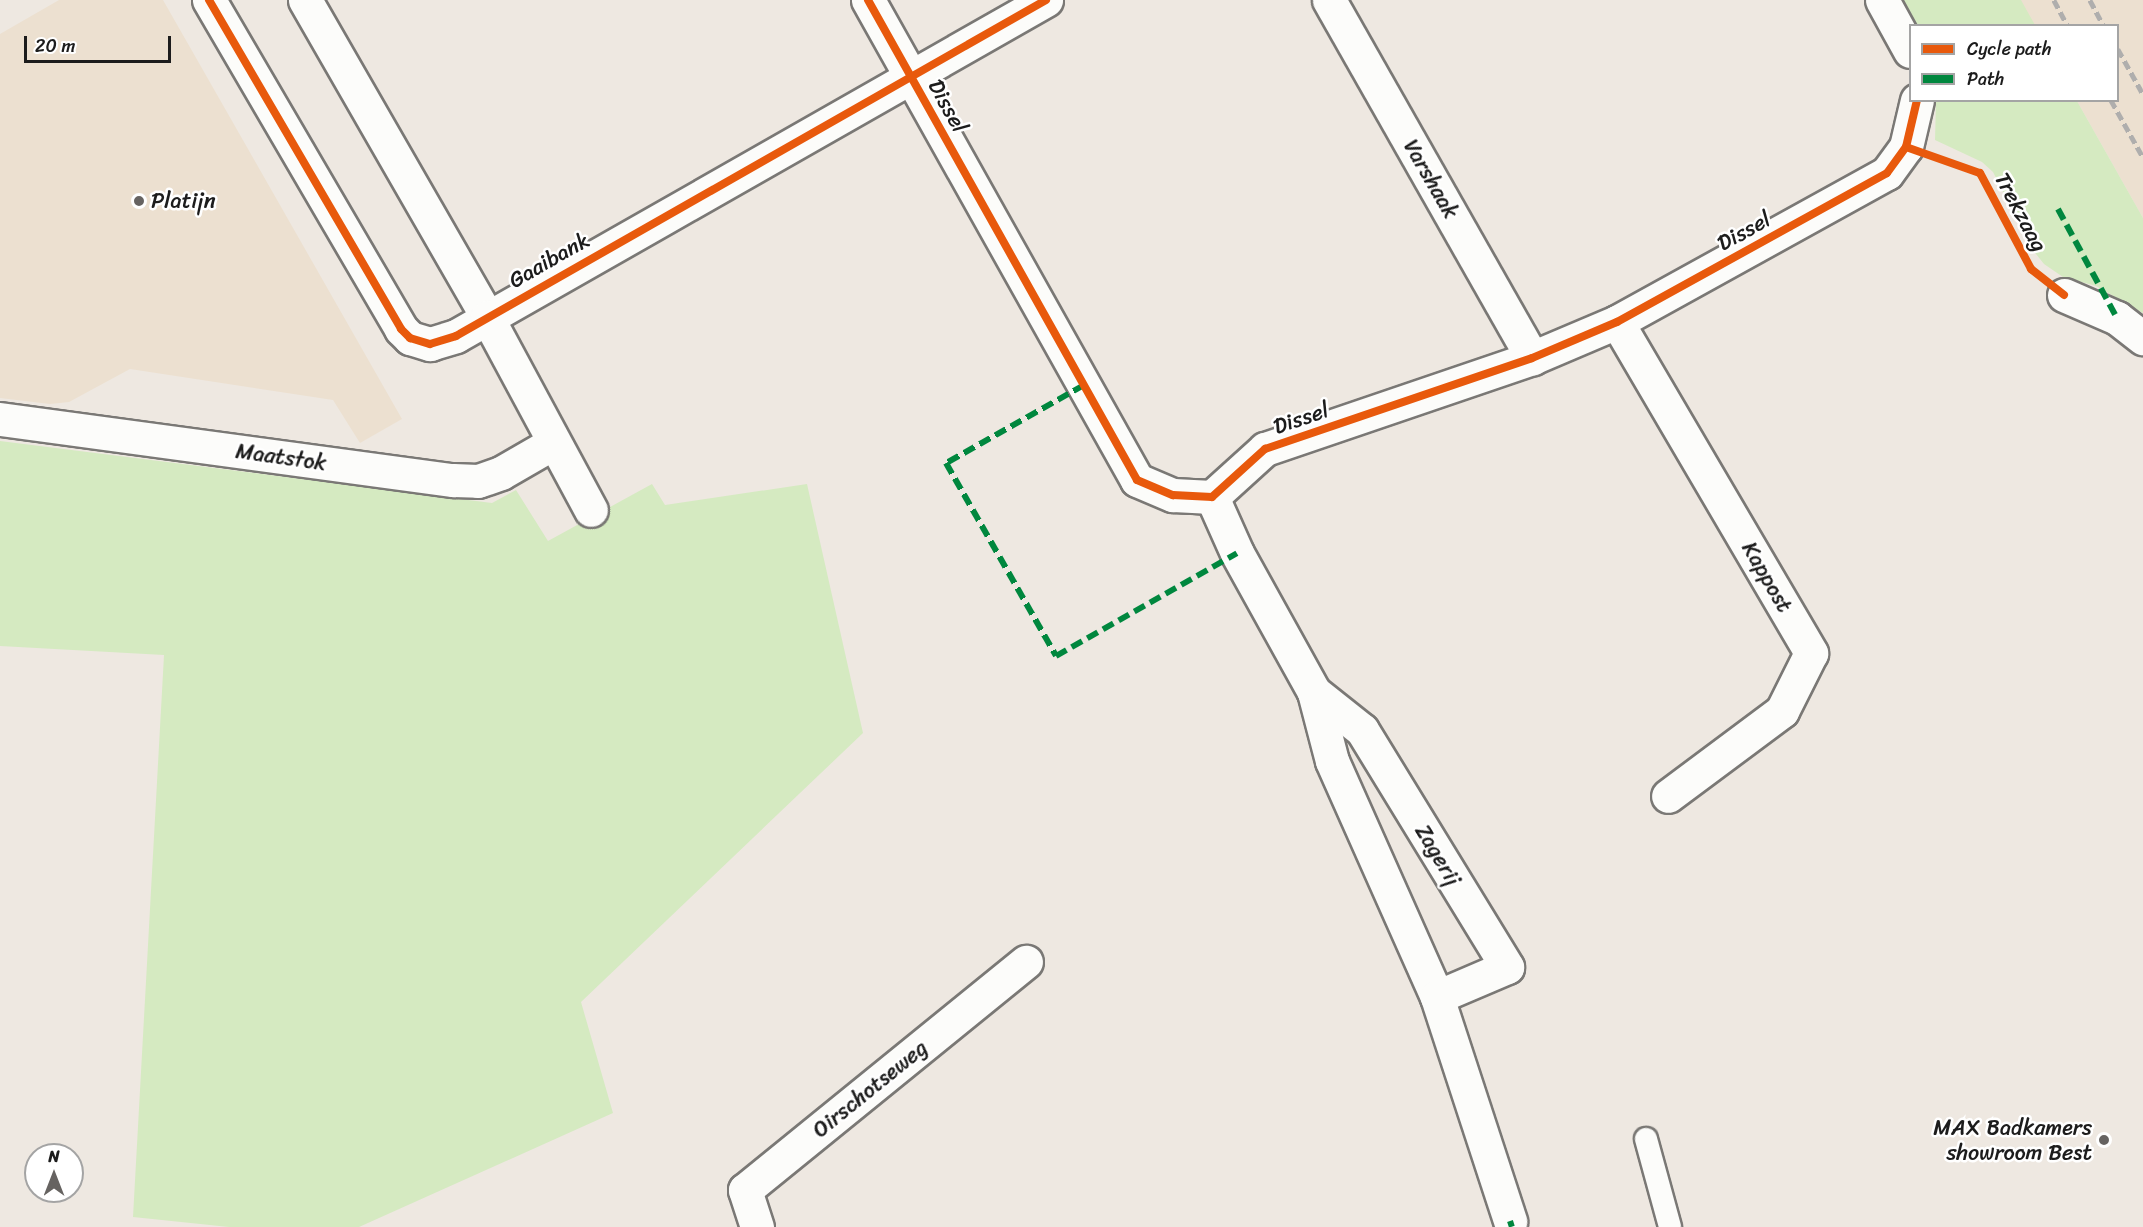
<!DOCTYPE html>
<style>
body{margin:0}
#map{position:relative;width:2143px;height:1227px;overflow:hidden;background:#eee8e1;font-family:Sriracha,sans-serif}
div>[style]{position:absolute}
.built>*{inset:0;background:#ece0d0}
.green>*{inset:0;background:#d5eac1}
.roads{filter:drop-shadow(2px 0 #7a7875) drop-shadow(-2px 0 #7a7875) drop-shadow(0 2px #7a7875) drop-shadow(0 -2px #7a7875)}
.service>*{height:22px;margin:-11px;padding:0 11px;transform-origin:11px;border-radius:11px;background:#fcfcfa}
.minor>*{height:33px;margin:-16.5px;padding:0 16.5px;transform-origin:16.5px;border-radius:16.5px;background:#fcfcfa}
.rail>*{height:4.5px;margin-top:-2.25px;transform-origin:0;background:repeating-linear-gradient(90deg,#afaead 0 9px,transparent 0 13.5px)}
.quiet>*{height:6px;margin-top:-3px;transform-origin:0;background:repeating-linear-gradient(90deg,#00873e 0 12px,transparent 0 18px)}
.cycleway>*{height:8px;margin:-4px;padding:0 4px;transform-origin:4px;border-radius:4px;background:#e8590c}
.dots>*{width:16px;height:16px;translate:-50% -50%;box-sizing:border-box;border:3px solid #fff;border-radius:50%}
span{translate:-50% -50%;white-space:nowrap;text-align:center;line-height:1.15;-webkit-text-stroke:5px #fff;paint-order:stroke}
.street-label{font-size:22px;color:#1c1c1c}
.poi-label{font-size:22px;color:#1c1c1c}
.left{translate:0 -50%;text-align:left}
.right{translate:-100% -50%;text-align:right}
.legend{position:absolute;left:1909px;top:24px;width:210px;height:78px;box-sizing:border-box;background:#fff;border:2px solid #a4a4a4;margin:0;padding:8px 10px;list-style:none;font-size:18px;color:#1c1c1c}
.legend li{display:flex;align-items:center;gap:12px;height:30px}
.legend b{width:30px;border:2px solid #a4a4a4}
.north{position:absolute;left:24px;top:1143px;width:60px;height:60px;box-sizing:border-box;background:#fff;border:2px solid #a4a4a4;border-radius:50%;rotate:0deg;font-size:16px;font-weight:700;line-height:24px;text-align:center;color:#1c1c1c}
.north::after{content:'';display:block;margin:auto;width:21px;height:27px;background:#666361;clip-path:polygon(50% 0,100% 100%,50% 72%,0 100%)}
.scale{position:absolute;left:24px;top:36px;width:147px;height:27px;box-sizing:border-box;border:3px solid #1c1c1c;border-top:0;padding-left:8px;font-size:18px;line-height:21px;white-space:nowrap;color:#1c1c1c;-webkit-text-stroke:4px #fff;paint-order:stroke}
</style>
<div id="map">
<div class="built">
<i style="clip-path:polygon(59px 0,163px 0,402px 419px,360px 443px,333px 400px,130px 369px,69px 402px,50px 404px,0 398px,0 34px)"></i>
<i style="clip-path:polygon(1921px 0,2143px 0,2143px 218px,2077px 101px,2118px 100px,2118px 26px,1935px 25px)"></i>
</div>
<div class="green">
<i style="clip-path:polygon(1903px 0,2021px 0,2035px 25px,1917px 25px)"></i>
<i style="clip-path:polygon(1936px 101px,2077px 101px,2143px 218px,2143px 313px,2096px 286px,2063px 277px,2044px 264px,2032px 249px,1993px 172px,1982px 162px,1935px 140px)"></i>
<i style="clip-path:polygon(0 441px,492px 503px,516px 490px,548px 541px,652px 484px,665px 505px,807px 484px,863px 733px,581px 1002px,613px 1113px,359px 1227px,229px 1227px,133px 1217px,164px 655px,0 646px)"></i>
</div>
<div class="roads">
<div class="service">
<i style="left:1646px;top:1139px;width:91px;rotate:74.7deg"></i>
</div>
<div class="minor">
<i style="left:209px;top:0;width:381px;rotate:59.7deg"></i>
<i style="left:401px;top:329px;width:13px;rotate:45deg"></i>
<i style="left:410px;top:338px;width:21px;rotate:17deg"></i>
<i style="left:430px;top:344px;width:27px;rotate:-17deg"></i>
<i style="left:456px;top:336px;width:679px;rotate:-29.66deg"></i>
<i style="left:305px;top:0;width:366px;rotate:60.1deg"></i>
<i style="left:487px;top:317px;width:219px;rotate:61.7deg"></i>
<i style="left:868px;top:0;width:550px;rotate:60.73deg"></i>
<i style="left:1137px;top:480px;width:39px;rotate:23deg"></i>
<i style="left:1173px;top:495px;width:39px;rotate:3deg"></i>
<i style="left:1212px;top:497px;width:72px;rotate:-42.2deg"></i>
<i style="left:1265px;top:449px;width:282px;rotate:-18.8deg"></i>
<i style="left:1532px;top:358px;width:92px;rotate:-23deg"></i>
<i style="left:1617px;top:322px;width:308px;rotate:-28.9deg"></i>
<i style="left:1887px;top:173px;width:32px;rotate:-54deg"></i>
<i style="left:1906px;top:147px;width:48px;rotate:-76.8deg"></i>
<i style="left:1329px;top:0;width:412px;rotate:60.4deg"></i>
<i style="left:1882px;top:0;width:58px;rotate:61.2deg"></i>
<i style="left:2064px;top:295px;width:58px;rotate:23.5deg"></i>
<i style="left:2117px;top:318px;width:33px;rotate:38deg"></i>
<i style="left:1617px;top:322px;width:384px;rotate:59.6deg"></i>
<i style="left:1811px;top:653px;width:65px;rotate:116.6deg"></i>
<i style="left:1782px;top:711px;width:142px;rotate:143.3deg"></i>
<i style="left:0;top:419px;width:457px;rotate:7.7deg"></i>
<i style="left:453px;top:480px;width:25px;rotate:2deg"></i>
<i style="left:478px;top:481px;width:24px;rotate:-19deg"></i>
<i style="left:501px;top:473px;width:60px;rotate:-30deg"></i>
<i style="left:1212px;top:497px;width:61px;rotate:65.9deg"></i>
<i style="left:1237px;top:553px;width:159px;rotate:61deg"></i>
<i style="left:1314px;top:692px;width:71px;rotate:75.4deg"></i>
<i style="left:1332px;top:761px;width:258px;rotate:66deg"></i>
<i style="left:1437px;top:997px;width:236px;rotate:71.9deg"></i>
<i style="left:1314px;top:692px;width:61px;rotate:38.4deg"></i>
<i style="left:1362px;top:730px;width:278px;rotate:58.5deg"></i>
<i style="left:1507px;top:967px;width:76px;rotate:156.8deg"></i>
<i style="left:757px;top:1227px;width:39px;rotate:-108deg"></i>
<i style="left:745px;top:1190px;width:362px;rotate:-39.1deg"></i>
</div>
</div>
<div class="rail">
<i style="left:2054px;top:0;width:30px;rotate:62deg"></i>
<i style="left:2090px;top:0;width:30px;rotate:62deg"></i>
<i style="left:2118px;top:49px;width:51px;rotate:60.9deg"></i>
<i style="left:2111px;top:100px;width:65px;rotate:60.7deg"></i>
</div>
<div class="quiet">
<i style="left:2058px;top:209px;width:124px;rotate:61.6deg"></i>
<i style="left:1084px;top:385px;width:159px;rotate:150.5deg"></i>
<i style="left:946px;top:463px;width:222px;rotate:60.3deg"></i>
<i style="left:1056px;top:656px;width:208px;rotate:-29.6deg"></i>
<i style="left:1510px;top:1221px;width:6px;rotate:72deg"></i>
</div>
<div class="cycleway">
<i style="left:209px;top:0;width:381px;rotate:59.7deg"></i>
<i style="left:401px;top:329px;width:13px;rotate:45deg"></i>
<i style="left:410px;top:338px;width:21px;rotate:17deg"></i>
<i style="left:430px;top:344px;width:27px;rotate:-17deg"></i>
<i style="left:456px;top:336px;width:679px;rotate:-29.66deg"></i>
<i style="left:868px;top:0;width:550px;rotate:60.73deg"></i>
<i style="left:1137px;top:480px;width:39px;rotate:23deg"></i>
<i style="left:1173px;top:495px;width:39px;rotate:3deg"></i>
<i style="left:1212px;top:497px;width:72px;rotate:-42.2deg"></i>
<i style="left:1265px;top:449px;width:282px;rotate:-18.8deg"></i>
<i style="left:1532px;top:358px;width:92px;rotate:-23deg"></i>
<i style="left:1617px;top:322px;width:308px;rotate:-28.9deg"></i>
<i style="left:1887px;top:173px;width:32px;rotate:-54deg"></i>
<i style="left:1906px;top:147px;width:48px;rotate:-76.8deg"></i>
<i style="left:1906px;top:147px;width:78px;rotate:19.4deg"></i>
<i style="left:1980px;top:173px;width:109px;rotate:62deg"></i>
<i style="left:2031px;top:269px;width:42px;rotate:38.2deg"></i>
</div>
<div class="dots">
<i style="left:139px;top:201px;background:#666361"></i>
<i style="left:2104px;top:1140px;background:#666361"></i>
</div>
<div class="street-label">
<span style="left:948px;top:106px;rotate:61deg">Dissel</span>
<span style="left:1431px;top:179px;rotate:60deg">Varshaak</span>
<span style="left:2021px;top:212px;rotate:62deg">Trekzaag</span>
<span style="left:1744px;top:231px;rotate:-29deg">Dissel</span>
<span style="left:549px;top:260px;rotate:-30deg">Gaaibank</span>
<span style="left:1301px;top:418px;rotate:-19deg">Dissel</span>
<span style="left:281px;top:457px;rotate:8deg">Maatstok</span>
<span style="left:1767px;top:577px;rotate:60deg">Kappost</span>
<span style="left:1438px;top:855px;rotate:59deg">Zagerij</span>
<span style="left:870px;top:1089px;rotate:-39deg">Oirschotseweg</span>
</div>
<div class="poi-label">
<span class="left" style="left:151px;top:201px">Platijn</span>
<span class="right" style="left:2092px;top:1140px">MAX Badkamers<br>showroom Best</span>
</div>
<ul class="legend">
<li><b style="height:8px;background:#e8590c"></b>Cycle path</li>
<li><b style="height:8px;background:#00873e"></b>Path</li>
</ul>
<div class="north">N</div>
<div class="scale">20 m</div>
</div>
